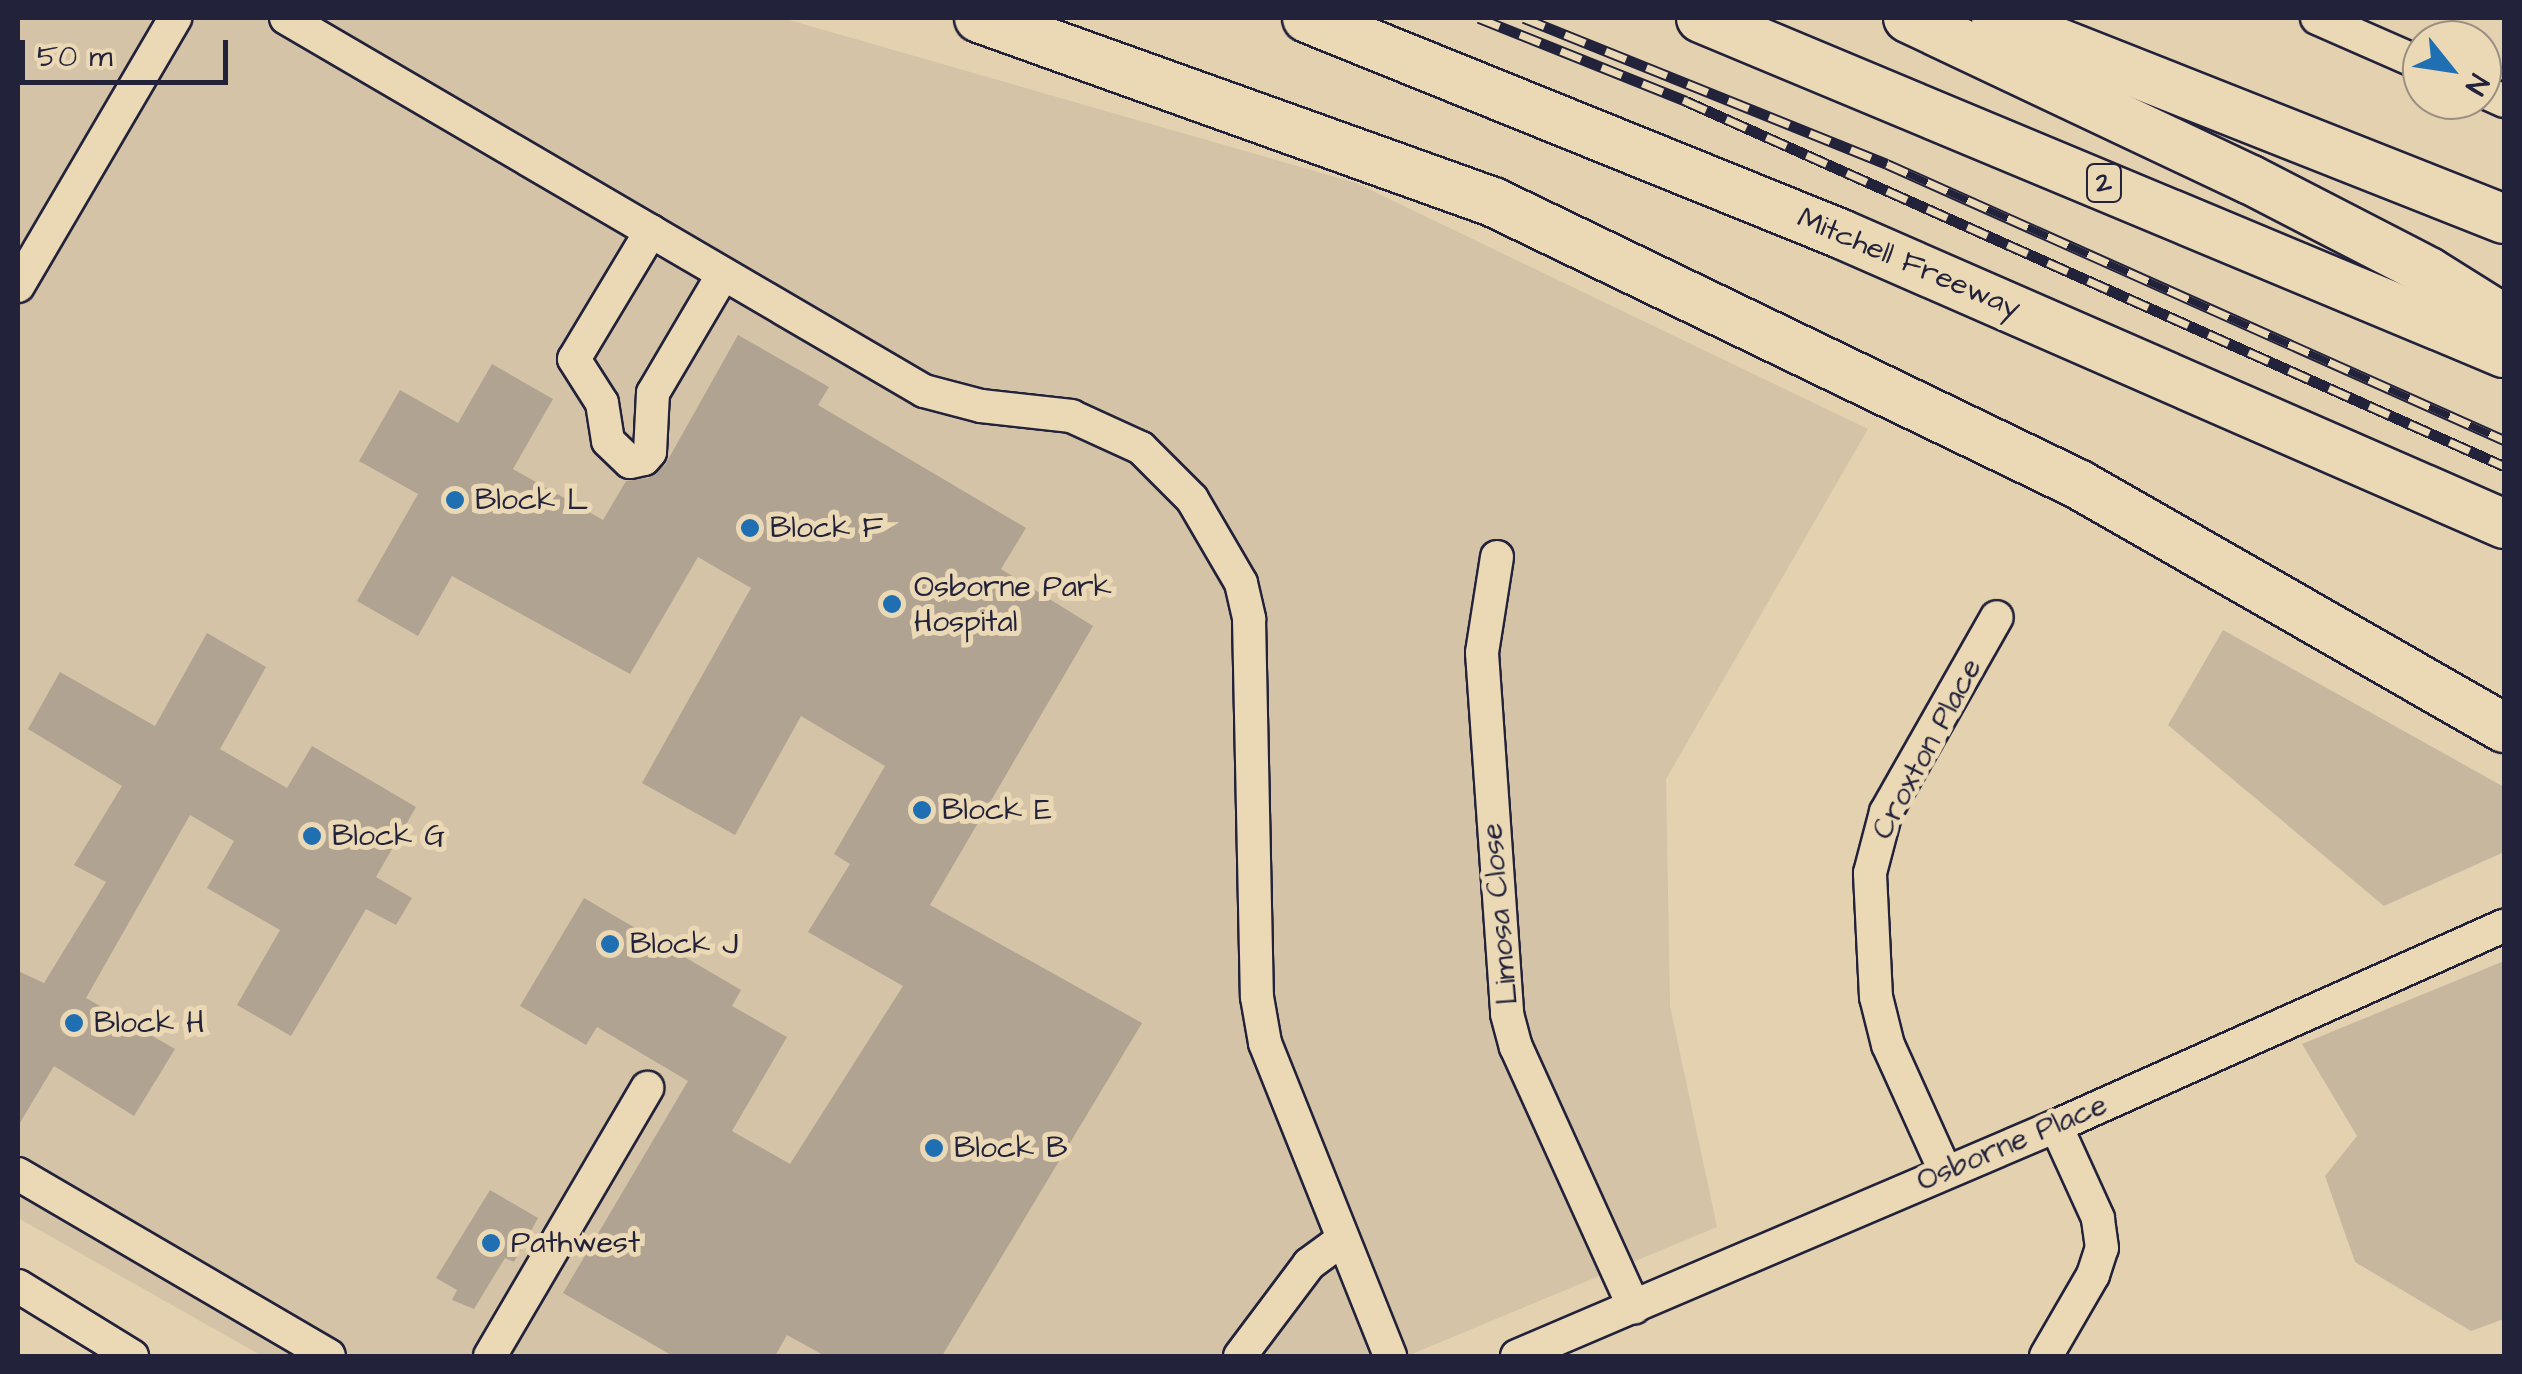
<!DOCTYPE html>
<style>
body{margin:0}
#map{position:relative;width:2522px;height:1374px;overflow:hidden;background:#e3d1b0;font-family:"Architects Daughter",sans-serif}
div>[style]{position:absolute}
.built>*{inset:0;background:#d4c3a7}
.green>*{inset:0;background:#c7b79f}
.building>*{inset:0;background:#b1a391}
.roads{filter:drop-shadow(2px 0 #22223b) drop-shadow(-2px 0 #22223b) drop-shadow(0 2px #22223b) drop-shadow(0 -2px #22223b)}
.minor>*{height:32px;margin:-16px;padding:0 16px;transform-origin:16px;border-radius:16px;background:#ebd8b5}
.highway>*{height:48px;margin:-24px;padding:0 24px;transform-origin:24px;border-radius:24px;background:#ebd8b5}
.rail>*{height:11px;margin-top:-5.5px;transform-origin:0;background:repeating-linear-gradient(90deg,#ebd8b5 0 22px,#22223b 0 44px);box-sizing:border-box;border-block:2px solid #22223b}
.dots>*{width:28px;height:28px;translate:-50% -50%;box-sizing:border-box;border:5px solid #ebd8b5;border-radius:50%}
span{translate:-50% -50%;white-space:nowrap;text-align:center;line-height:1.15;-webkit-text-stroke:10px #ebd8b5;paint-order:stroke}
.shield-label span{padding:2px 8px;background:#ebd8b5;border:2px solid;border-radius:8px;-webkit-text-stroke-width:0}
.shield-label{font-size:28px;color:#22223b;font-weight:700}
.street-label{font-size:30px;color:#22223b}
.poi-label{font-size:30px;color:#22223b}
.left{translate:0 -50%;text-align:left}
.frame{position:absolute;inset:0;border:20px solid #22223b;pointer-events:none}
.north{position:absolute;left:2402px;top:20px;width:100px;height:100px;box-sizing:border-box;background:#ebd8b5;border:2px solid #9b8f84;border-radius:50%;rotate:120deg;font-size:28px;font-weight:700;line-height:40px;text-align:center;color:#22223b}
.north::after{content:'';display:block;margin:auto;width:35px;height:45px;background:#1f6fb2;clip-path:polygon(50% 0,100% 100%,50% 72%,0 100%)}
.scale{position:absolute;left:20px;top:40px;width:208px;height:45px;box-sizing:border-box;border:5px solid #22223b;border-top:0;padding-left:12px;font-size:30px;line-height:35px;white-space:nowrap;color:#22223b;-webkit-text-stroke:8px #ebd8b5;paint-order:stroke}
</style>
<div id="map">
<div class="built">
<i style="clip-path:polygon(18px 18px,782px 18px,1356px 183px,1868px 429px,1666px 779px,1670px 1006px,1717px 1227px,1407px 1356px,262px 1356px,18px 1218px)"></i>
</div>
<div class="green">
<i style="clip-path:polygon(2223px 630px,2504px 787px,2504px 852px,2384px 906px,2168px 725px)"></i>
<i style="clip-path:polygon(2504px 961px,2504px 1319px,2471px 1331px,2355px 1262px,2325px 1176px,2357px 1136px,2302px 1044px)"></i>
</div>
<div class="building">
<i style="clip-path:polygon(738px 335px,829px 387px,818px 405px,1026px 528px,1001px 569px,1093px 626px,930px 905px,1142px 1023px,942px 1356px,825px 1356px,787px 1335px,775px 1356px,673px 1356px,563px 1293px,688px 1081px,597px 1027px,586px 1045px,520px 1006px,584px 898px,741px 990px,732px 1006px,787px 1037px,732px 1131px,790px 1164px,903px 986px,808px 932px,850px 864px,834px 854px,885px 766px,801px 716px,735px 835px,642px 783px,751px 588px,698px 557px,630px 674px,452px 576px,418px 636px,357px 601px,418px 494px,359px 461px,400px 390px,458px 423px,492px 364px,553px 399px,513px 469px,603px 520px,626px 481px,649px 478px,665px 465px)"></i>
<i style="clip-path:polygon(207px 633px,266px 667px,220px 749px,287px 788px,312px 746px,416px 807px,376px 877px,412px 898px,396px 925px,366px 909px,291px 1036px,237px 1005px,280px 930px,207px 888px,234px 841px,190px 815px,86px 998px,175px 1049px,134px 1116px,54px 1066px,18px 1126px,18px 971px,44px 983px,106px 882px,74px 865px,122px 786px,28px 729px,60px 672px,155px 726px)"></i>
<i style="clip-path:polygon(490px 1190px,538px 1218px,514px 1262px,505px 1258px,474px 1309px,452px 1300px,457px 1290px,436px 1278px)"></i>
</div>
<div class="roads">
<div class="minor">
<i style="left:286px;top:18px;width:739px;rotate:30.31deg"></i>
<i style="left:924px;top:391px;width:59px;rotate:14.7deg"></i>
<i style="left:981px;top:406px;width:91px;rotate:6.3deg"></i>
<i style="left:1071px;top:416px;width:77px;rotate:24.6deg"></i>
<i style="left:1141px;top:448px;width:72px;rotate:45deg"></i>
<i style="left:1192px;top:499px;width:97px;rotate:59.7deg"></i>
<i style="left:1241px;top:583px;width:37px;rotate:77deg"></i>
<i style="left:1249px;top:619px;width:378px;rotate:88.8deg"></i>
<i style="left:1257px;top:997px;width:47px;rotate:80.1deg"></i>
<i style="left:1265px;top:1043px;width:337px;rotate:68.2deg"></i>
<i style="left:2317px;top:18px;width:115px;rotate:23.7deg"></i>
<i style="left:2482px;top:91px;width:24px;rotate:24deg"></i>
<i style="left:651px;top:231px;width:149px;rotate:121deg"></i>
<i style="left:574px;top:359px;width:52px;rotate:57.5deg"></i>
<i style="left:602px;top:403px;width:38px;rotate:81deg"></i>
<i style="left:608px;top:441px;width:30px;rotate:44deg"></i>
<i style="left:630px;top:462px;width:14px;rotate:-12deg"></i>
<i style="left:644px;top:459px;width:9px;rotate:-49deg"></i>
<i style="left:650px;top:452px;width:59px;rotate:-87.1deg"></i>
<i style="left:653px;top:393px;width:138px;rotate:-59.5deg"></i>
<i style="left:18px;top:286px;width:311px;rotate:-59.6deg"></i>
<i style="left:1497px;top:557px;width:97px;rotate:98.9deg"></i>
<i style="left:1482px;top:653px;width:362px;rotate:86deg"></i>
<i style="left:1507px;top:1014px;width:34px;rotate:75deg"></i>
<i style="left:1516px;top:1047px;width:286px;rotate:65.6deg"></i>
<i style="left:1945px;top:1171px;width:138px;rotate:-114.3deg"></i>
<i style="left:1888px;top:1045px;width:49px;rotate:-104deg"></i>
<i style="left:1876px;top:997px;width:124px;rotate:-92.8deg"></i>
<i style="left:1870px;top:873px;width:63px;rotate:-75.3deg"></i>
<i style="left:1886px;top:812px;width:224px;rotate:-60.4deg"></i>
<i style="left:18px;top:1174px;width:360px;rotate:30.3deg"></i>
<i style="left:18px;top:1286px;width:134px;rotate:31.6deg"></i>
<i style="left:490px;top:1356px;width:311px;rotate:-59.6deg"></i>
<i style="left:1240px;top:1356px;width:115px;rotate:-53.1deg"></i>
<i style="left:1309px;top:1264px;width:42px;rotate:-36.3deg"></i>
<i style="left:1517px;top:1356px;width:586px;rotate:-23.11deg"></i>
<i style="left:2056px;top:1126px;width:491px;rotate:-24.1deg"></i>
<i style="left:2046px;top:1356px;width:94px;rotate:-59.9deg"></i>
<i style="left:2093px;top:1275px;width:28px;rotate:-72deg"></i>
<i style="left:2102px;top:1248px;width:30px;rotate:-98deg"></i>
<i style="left:2098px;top:1218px;width:101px;rotate:-114.5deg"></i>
</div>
<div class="highway">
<i style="left:979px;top:18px;width:546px;rotate:19.7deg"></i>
<i style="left:1493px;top:202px;width:649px;rotate:25.74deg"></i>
<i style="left:2078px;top:484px;width:491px;rotate:29.8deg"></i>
<i style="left:1307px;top:18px;width:576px;rotate:22.02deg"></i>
<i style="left:1841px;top:234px;width:724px;rotate:23.62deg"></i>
<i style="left:1701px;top:18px;width:870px;rotate:22.65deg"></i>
<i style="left:1908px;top:18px;width:379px;rotate:25.3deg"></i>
<i style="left:2251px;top:180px;width:200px;rotate:27.3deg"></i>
<i style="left:2429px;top:272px;width:89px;rotate:32.1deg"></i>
<i style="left:1996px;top:18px;width:546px;rotate:21.59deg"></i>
</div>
</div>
<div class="rail">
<i style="left:1479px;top:18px;width:223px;rotate:21.8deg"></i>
<i style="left:1686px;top:101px;width:896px;rotate:24.05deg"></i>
<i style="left:1524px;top:18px;width:391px;rotate:21.9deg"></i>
<i style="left:1887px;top:164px;width:676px;rotate:24.1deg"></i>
</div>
<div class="dots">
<i style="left:455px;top:500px;background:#1f6fb2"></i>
<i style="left:750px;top:528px;background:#1f6fb2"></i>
<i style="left:892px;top:604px;background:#1f6fb2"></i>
<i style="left:922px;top:810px;background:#1f6fb2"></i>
<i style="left:312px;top:836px;background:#1f6fb2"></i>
<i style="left:610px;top:944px;background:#1f6fb2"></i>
<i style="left:74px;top:1023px;background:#1f6fb2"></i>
<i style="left:934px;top:1148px;background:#1f6fb2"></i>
<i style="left:491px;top:1243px;background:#1f6fb2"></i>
</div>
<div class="shield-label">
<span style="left:2104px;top:183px">2</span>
</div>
<div class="street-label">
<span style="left:1909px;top:263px;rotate:23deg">Mitchell Freeway</span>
<span style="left:1927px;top:749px;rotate:-62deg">Croxton Place</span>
<span style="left:1500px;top:914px;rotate:-95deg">Limosa Close</span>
<span style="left:2012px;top:1143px;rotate:-23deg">Osborne Place</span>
</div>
<div class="poi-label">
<span class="left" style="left:475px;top:500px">Block L</span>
<span class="left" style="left:770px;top:528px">Block F</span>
<span class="left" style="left:914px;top:604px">Osborne Park<br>Hospital</span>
<span class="left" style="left:942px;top:810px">Block E</span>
<span class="left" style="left:332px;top:836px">Block G</span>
<span class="left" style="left:630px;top:944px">Block J</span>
<span class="left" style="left:94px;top:1023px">Block H</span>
<span class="left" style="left:954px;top:1148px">Block B</span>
<span class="left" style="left:511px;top:1243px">Pathwest</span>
</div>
<div class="frame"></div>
<div class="north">N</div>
<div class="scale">50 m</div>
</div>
